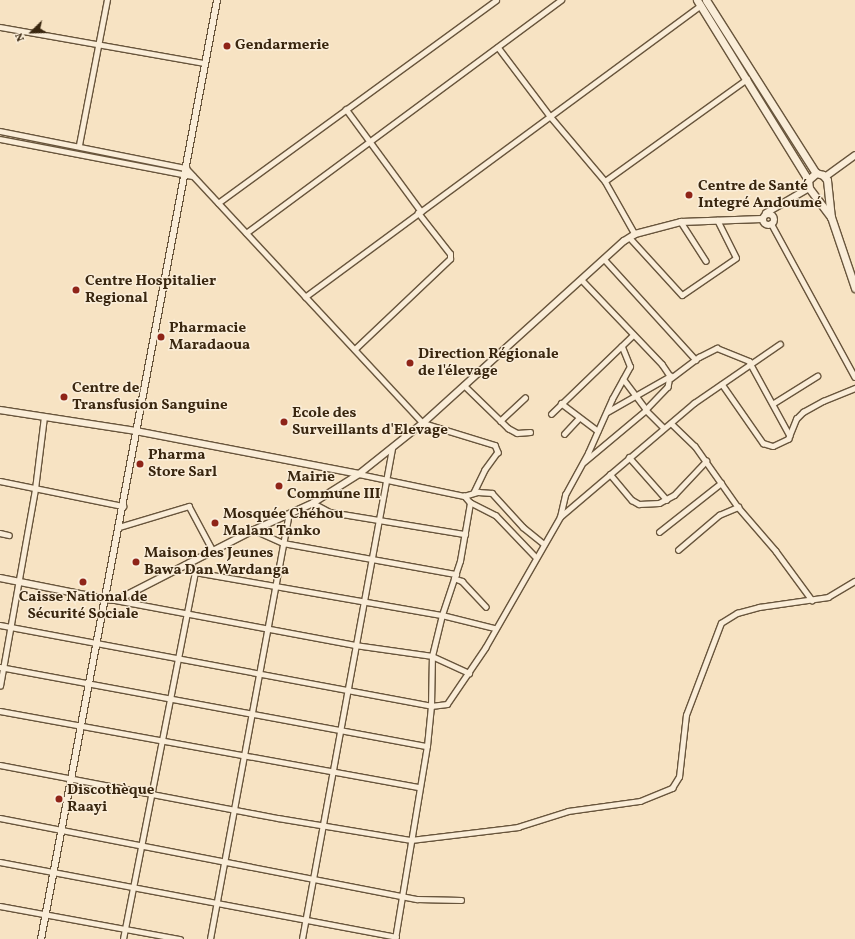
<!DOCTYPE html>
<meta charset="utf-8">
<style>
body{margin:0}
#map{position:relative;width:855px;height:939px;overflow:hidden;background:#f7e3c3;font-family:Vollkorn,serif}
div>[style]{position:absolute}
.roads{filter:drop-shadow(1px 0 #68553c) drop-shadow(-1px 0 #68553c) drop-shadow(0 1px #68553c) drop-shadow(0 -1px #68553c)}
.minor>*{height:4.5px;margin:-2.25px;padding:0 2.25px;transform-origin:2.25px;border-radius:2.25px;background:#faedd8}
.tertiary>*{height:6px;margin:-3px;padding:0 3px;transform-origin:3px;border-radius:3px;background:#faedd8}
.tertiary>.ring{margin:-3px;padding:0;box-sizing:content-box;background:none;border:6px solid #faedd8;border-radius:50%}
.secondary>*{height:7px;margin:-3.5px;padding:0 3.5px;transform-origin:3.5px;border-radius:3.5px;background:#faedd8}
.dots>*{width:11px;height:11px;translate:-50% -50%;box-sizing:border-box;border:2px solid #faedd8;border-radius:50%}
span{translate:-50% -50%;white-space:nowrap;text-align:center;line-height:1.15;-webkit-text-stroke:3px #faedd8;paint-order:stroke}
.poi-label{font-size:15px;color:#39260f;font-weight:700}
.left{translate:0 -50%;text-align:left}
.north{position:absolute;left:12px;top:12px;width:40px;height:40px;-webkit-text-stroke:3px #faedd8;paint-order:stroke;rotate:247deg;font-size:11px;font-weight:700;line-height:16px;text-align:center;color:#39260f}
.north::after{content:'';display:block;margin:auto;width:14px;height:18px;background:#39260f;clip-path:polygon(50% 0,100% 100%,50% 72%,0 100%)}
</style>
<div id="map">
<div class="roads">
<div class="minor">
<i style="left:0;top:27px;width:208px;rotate:10deg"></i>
<i style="left:498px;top:47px;width:86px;rotate:53deg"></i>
<i style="left:550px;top:116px;width:85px;rotate:49.8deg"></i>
<i style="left:605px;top:181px;width:61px;rotate:60.5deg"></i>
<i style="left:346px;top:109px;width:127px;rotate:53.7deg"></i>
<i style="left:0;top:131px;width:190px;rotate:11.3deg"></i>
<i style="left:186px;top:168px;width:348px;rotate:47.1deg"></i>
<i style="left:423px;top:423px;width:75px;rotate:17deg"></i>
<i style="left:495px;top:445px;width:8px;rotate:67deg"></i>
<i style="left:498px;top:452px;width:22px;rotate:126deg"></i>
<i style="left:485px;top:470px;width:25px;rotate:116deg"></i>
<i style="left:0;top:139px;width:196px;rotate:10.9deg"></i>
<i style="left:79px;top:145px;width:148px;rotate:-79.1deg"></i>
<i style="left:605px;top:181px;width:175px;rotate:-35.7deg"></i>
<i style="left:218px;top:203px;width:344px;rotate:-36.1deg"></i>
<i style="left:681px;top:222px;width:46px;rotate:57.3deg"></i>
<i style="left:771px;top:223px;width:175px;rotate:61.4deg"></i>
<i style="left:246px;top:233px;width:392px;rotate:-36.5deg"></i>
<i style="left:630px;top:238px;width:77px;rotate:47.6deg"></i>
<i style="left:682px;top:295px;width:65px;rotate:-34.4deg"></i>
<i style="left:736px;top:258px;width:42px;rotate:-116.6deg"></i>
<i style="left:605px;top:260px;width:135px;rotate:47.7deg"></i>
<i style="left:582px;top:280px;width:116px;rotate:46.4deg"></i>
<i style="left:662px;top:364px;width:14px;rotate:56deg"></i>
<i style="left:670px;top:376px;width:11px;rotate:100deg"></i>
<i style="left:668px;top:387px;width:32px;rotate:134deg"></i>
<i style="left:646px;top:410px;width:25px;rotate:45deg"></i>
<i style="left:305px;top:297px;width:491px;rotate:-36.4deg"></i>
<i style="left:355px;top:349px;width:131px;rotate:-43.5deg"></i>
<i style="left:450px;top:259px;width:5px;rotate:-90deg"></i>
<i style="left:450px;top:254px;width:52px;rotate:-128deg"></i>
<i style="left:671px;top:378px;width:35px;rotate:-37deg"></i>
<i style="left:699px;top:357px;width:20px;rotate:-27deg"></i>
<i style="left:717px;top:348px;width:35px;rotate:22deg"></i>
<i style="left:749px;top:361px;width:85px;rotate:61.3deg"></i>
<i style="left:722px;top:384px;width:72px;rotate:55.2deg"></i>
<i style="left:763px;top:443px;width:10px;rotate:17deg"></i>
<i style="left:773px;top:446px;width:17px;rotate:-25deg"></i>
<i style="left:788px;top:439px;width:22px;rotate:-68deg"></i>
<i style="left:796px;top:419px;width:10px;rotate:-45deg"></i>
<i style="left:803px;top:412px;width:23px;rotate:-29deg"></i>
<i style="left:823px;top:401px;width:35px;rotate:-22deg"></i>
<i style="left:464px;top:385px;width:62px;rotate:44.3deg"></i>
<i style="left:508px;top:428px;width:10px;rotate:29deg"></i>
<i style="left:517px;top:433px;width:13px;rotate:-4deg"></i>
<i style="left:561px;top:403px;width:46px;rotate:37.1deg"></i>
<i style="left:774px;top:403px;width:51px;rotate:-32.1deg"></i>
<i style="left:607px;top:412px;width:73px;rotate:-29.7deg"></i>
<i style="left:551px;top:414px;width:114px;rotate:-43.9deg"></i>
<i style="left:500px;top:421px;width:34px;rotate:-43deg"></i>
<i style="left:671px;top:423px;width:33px;rotate:44deg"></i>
<i style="left:695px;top:446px;width:75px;rotate:54.8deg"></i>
<i style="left:738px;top:507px;width:58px;rotate:49.2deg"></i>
<i style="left:776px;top:551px;width:61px;rotate:53.7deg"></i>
<i style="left:564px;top:434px;width:22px;rotate:-47deg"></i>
<i style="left:629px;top:457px;width:57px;rotate:48.5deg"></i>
<i style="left:584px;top:462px;width:81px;rotate:-40deg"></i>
<i style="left:646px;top:410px;width:38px;rotate:-127deg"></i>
<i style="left:359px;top:474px;width:107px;rotate:11.8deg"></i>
<i style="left:610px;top:474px;width:34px;rotate:50deg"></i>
<i style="left:632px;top:500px;width:8px;rotate:30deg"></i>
<i style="left:639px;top:504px;width:20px;rotate:-3deg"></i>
<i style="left:659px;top:503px;width:17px;rotate:-28deg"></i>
<i style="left:674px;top:495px;width:47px;rotate:-46.7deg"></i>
<i style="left:0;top:481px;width:126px;rotate:11.5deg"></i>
<i style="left:313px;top:503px;width:19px;rotate:28deg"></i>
<i style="left:330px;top:512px;width:137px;rotate:9.3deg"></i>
<i style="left:560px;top:517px;width:23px;rotate:-77deg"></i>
<i style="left:565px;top:495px;width:48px;rotate:-61.3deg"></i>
<i style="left:588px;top:453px;width:59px;rotate:-66deg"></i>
<i style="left:612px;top:399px;width:37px;rotate:-61deg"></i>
<i style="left:630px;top:367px;width:22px;rotate:-112deg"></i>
<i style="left:119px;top:527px;width:73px;rotate:-16.7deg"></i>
<i style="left:189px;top:506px;width:51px;rotate:61.9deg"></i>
<i style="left:254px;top:530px;width:32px;rotate:24deg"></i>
<i style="left:283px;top:543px;width:176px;rotate:10.2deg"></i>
<i style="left:659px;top:532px;width:79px;rotate:-38.3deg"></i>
<i style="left:0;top:533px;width:9px;rotate:13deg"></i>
<i style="left:678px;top:550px;width:54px;rotate:-40.5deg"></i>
<i style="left:719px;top:515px;width:21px;rotate:-23deg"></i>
<i style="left:535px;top:557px;width:57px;rotate:-133.6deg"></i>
<i style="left:496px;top:516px;width:29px;rotate:-153deg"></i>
<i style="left:470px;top:503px;width:9px;rotate:-131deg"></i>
<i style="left:464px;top:496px;width:15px;rotate:-16deg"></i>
<i style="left:478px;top:492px;width:14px;rotate:4deg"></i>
<i style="left:492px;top:493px;width:46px;rotate:47.6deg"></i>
<i style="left:523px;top:527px;width:26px;rotate:39deg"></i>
<i style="left:195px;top:572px;width:251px;rotate:9.9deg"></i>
<i style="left:442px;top:615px;width:54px;rotate:14deg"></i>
<i style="left:454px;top:578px;width:9px;rotate:21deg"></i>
<i style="left:462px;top:581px;width:35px;rotate:47deg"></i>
<i style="left:115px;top:600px;width:244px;rotate:10.6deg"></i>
<i style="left:355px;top:645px;width:78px;rotate:8.1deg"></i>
<i style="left:432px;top:656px;width:42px;rotate:-76.3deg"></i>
<i style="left:442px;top:615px;width:57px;rotate:-71.6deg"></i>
<i style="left:460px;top:561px;width:59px;rotate:-80.2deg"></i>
<i style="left:0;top:625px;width:439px;rotate:10.6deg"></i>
<i style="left:431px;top:706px;width:16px;rotate:-7deg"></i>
<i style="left:447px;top:704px;width:68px;rotate:-55.8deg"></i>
<i style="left:485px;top:648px;width:151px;rotate:-60.2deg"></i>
<i style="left:560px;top:517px;width:176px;rotate:-40.4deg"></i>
<i style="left:694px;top:403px;width:104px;rotate:-34.5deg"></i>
<i style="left:0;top:667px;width:434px;rotate:10.5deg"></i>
<i style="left:0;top:686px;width:200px;rotate:-79.9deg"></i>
<i style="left:35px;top:489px;width:73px;rotate:-82.9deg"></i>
<i style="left:0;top:711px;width:426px;rotate:10.3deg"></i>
<i style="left:0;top:765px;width:283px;rotate:10.8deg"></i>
<i style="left:278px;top:818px;width:135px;rotate:9.4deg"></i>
<i style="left:411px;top:840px;width:108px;rotate:-6.9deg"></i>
<i style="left:518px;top:827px;width:52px;rotate:-17.7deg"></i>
<i style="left:568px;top:811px;width:73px;rotate:-7.9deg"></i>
<i style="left:640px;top:801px;width:35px;rotate:-22deg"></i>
<i style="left:672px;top:788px;width:13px;rotate:-58deg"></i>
<i style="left:679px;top:777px;width:62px;rotate:-83.6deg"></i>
<i style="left:686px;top:715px;width:98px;rotate:-69.2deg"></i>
<i style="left:721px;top:623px;width:19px;rotate:-32deg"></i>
<i style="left:737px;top:613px;width:23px;rotate:-15deg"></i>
<i style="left:759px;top:607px;width:70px;rotate:-8.2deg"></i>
<i style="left:828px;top:597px;width:31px;rotate:-31deg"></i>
<i style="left:0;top:818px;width:425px;rotate:11deg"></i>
<i style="left:417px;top:899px;width:44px;rotate:1.3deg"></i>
<i style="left:0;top:862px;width:403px;rotate:10.7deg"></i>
<i style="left:0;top:906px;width:183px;rotate:10.4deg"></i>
<i style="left:123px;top:939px;width:374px;rotate:-78.9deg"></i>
<i style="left:195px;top:572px;width:11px;rotate:-124deg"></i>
<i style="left:210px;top:939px;width:432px;rotate:-79.5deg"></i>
<i style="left:302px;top:939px;width:498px;rotate:-79.6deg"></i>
<i style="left:395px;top:939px;width:196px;rotate:-80.6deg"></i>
<i style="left:427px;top:746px;width:40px;rotate:-84.3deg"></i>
<i style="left:431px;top:706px;width:50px;rotate:-88.9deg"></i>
<i style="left:432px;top:656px;width:41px;rotate:24.7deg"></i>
</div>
<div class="tertiary">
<i style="left:825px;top:177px;width:37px;rotate:-36deg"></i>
<i style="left:766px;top:213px;width:50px;rotate:-30.2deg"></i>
<i class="ring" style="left:762.5px;top:213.5px;width:5px;height:5px"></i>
<i style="left:0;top:410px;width:138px;rotate:8.8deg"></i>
<i style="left:136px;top:431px;width:227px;rotate:10.9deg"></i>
<i style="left:0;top:578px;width:107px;rotate:11.3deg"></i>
<i style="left:105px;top:599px;width:10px;rotate:6deg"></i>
<i style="left:115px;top:600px;width:11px;rotate:-22deg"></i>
<i style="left:125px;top:596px;width:145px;rotate:-27.1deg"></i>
<i style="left:254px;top:530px;width:65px;rotate:-24.6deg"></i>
<i style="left:313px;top:503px;width:54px;rotate:-32.2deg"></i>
<i style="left:359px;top:474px;width:82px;rotate:-38.6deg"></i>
<i style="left:423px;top:423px;width:271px;rotate:-42.2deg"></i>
<i style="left:624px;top:241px;width:13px;rotate:-32deg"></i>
<i style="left:635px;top:234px;width:48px;rotate:-14.6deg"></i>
<i style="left:681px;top:222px;width:81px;rotate:-2.1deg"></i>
<i style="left:41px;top:939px;width:955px;rotate:-79.38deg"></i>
</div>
<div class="secondary">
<i style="left:697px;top:0;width:211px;rotate:58.3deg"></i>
<i style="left:808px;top:180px;width:8px;rotate:83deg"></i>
<i style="left:809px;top:188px;width:36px;rotate:53deg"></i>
<i style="left:706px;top:0;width:205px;rotate:57.6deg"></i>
<i style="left:808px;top:180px;width:11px;rotate:-41deg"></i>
<i style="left:816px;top:173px;width:7px;rotate:16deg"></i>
<i style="left:823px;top:175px;width:6px;rotate:51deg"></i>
<i style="left:827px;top:180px;width:37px;rotate:84deg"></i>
<i style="left:831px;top:217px;width:75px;rotate:71.3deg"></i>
</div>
</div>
<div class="dots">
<i style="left:227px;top:46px;background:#8f2418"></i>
<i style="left:689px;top:195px;background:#8f2418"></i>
<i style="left:76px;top:290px;background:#8f2418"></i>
<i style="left:161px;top:337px;background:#8f2418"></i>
<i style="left:410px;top:363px;background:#8f2418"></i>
<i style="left:64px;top:397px;background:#8f2418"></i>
<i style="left:284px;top:422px;background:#8f2418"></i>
<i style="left:140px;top:464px;background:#8f2418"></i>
<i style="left:279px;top:486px;background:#8f2418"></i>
<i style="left:215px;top:523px;background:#8f2418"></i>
<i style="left:136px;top:562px;background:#8f2418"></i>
<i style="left:83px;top:582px;background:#8f2418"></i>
<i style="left:59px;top:799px;background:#8f2418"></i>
</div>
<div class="poi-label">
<span class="left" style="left:235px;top:46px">Gendarmerie</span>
<span class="left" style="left:698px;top:195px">Centre de Santé<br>Integré Andoumé</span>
<span class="left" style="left:85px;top:290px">Centre Hospitalier<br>Regional</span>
<span class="left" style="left:169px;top:337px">Pharmacie<br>Maradaoua</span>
<span class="left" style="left:418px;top:363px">Direction Régionale<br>de l'élevage</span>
<span class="left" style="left:72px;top:397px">Centre de<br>Transfusion Sanguine</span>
<span class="left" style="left:292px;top:422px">Ecole des<br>Surveillants d'Elevage</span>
<span class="left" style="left:148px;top:464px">Pharma<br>Store Sarl</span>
<span class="left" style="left:287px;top:486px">Mairie<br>Commune III</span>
<span class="left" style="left:223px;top:523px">Mosquée Chéhou<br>Malam Tanko</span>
<span class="left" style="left:144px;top:562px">Maison des Jeunes<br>Bawa Dan Wardanga</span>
<span style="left:83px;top:606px">Caisse National de<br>Sécurité Sociale</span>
<span class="left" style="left:67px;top:799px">Discothèque<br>Raayi</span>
</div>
<div class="north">N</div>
</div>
